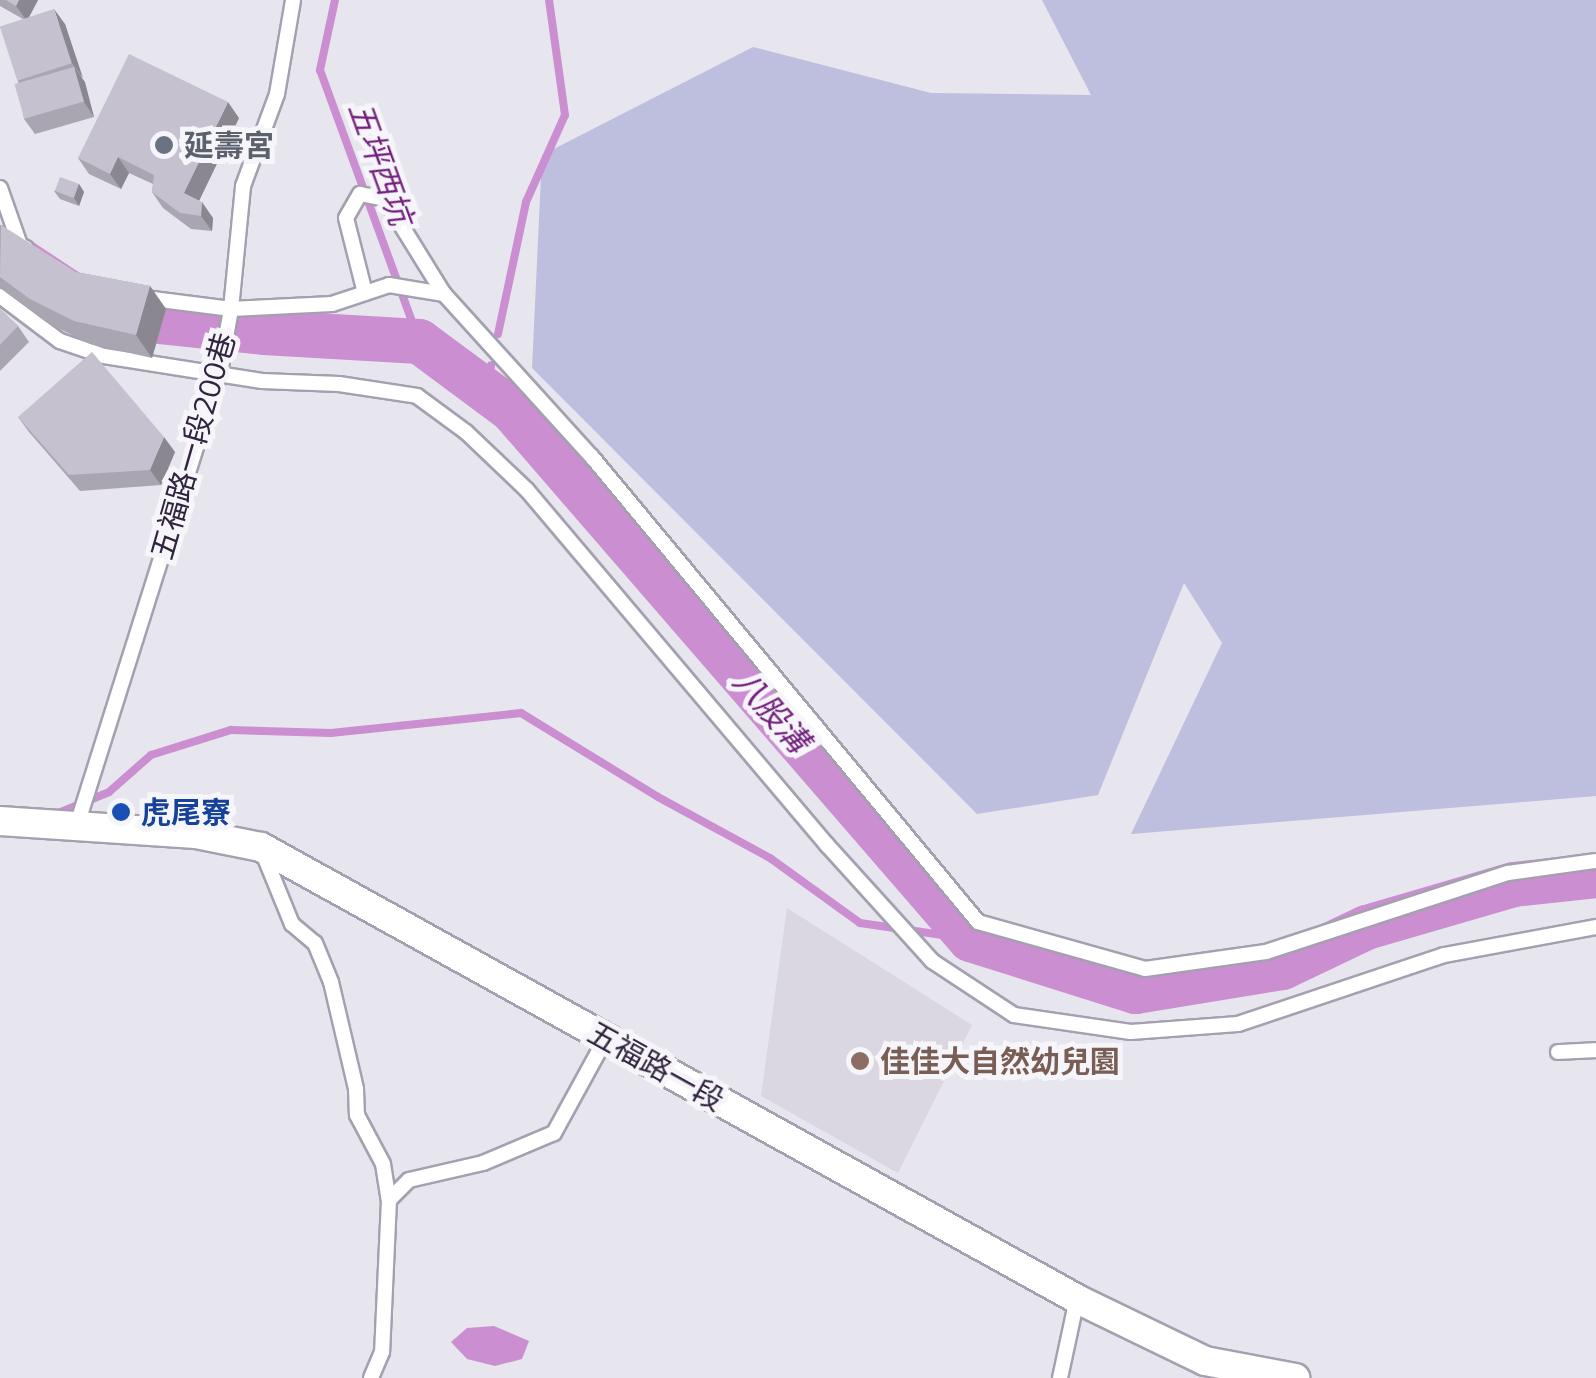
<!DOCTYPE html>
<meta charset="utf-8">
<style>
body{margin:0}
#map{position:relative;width:1596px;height:1378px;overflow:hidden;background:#e7e5ee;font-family:Mulish,"Noto Sans TC",sans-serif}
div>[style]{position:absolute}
.built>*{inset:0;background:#dad6e2}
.green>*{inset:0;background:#bebede}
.water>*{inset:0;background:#ca8ed1}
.stream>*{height:8px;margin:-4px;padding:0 4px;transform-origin:4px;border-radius:4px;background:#ca8ed1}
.river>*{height:45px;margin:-22.5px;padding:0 22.5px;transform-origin:22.5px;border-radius:22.5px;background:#ca8ed1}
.roads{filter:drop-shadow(2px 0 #a5a0af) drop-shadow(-2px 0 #a5a0af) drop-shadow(0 2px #a5a0af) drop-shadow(0 -2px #a5a0af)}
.service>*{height:14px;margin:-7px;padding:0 7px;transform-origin:7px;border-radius:7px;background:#fff}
.secondary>*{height:28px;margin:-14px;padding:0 14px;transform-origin:14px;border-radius:14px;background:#fff}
.wall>*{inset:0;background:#a9a6b1}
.shaded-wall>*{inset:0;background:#8a8790}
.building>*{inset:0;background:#c5c1ce;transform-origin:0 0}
.dots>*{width:28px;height:28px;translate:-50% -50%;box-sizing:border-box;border:5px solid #f6f5fa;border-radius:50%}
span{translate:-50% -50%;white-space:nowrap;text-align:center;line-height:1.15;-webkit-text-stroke:10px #f6f5fa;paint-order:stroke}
.worship-label{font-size:30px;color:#5b616d;font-weight:700}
.left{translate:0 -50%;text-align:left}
.street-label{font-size:30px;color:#31243f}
.transit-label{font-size:30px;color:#164399;font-weight:700}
.education-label{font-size:30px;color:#785e54;font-weight:700}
.water-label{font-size:32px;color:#721e7b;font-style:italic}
</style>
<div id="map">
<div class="built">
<i style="clip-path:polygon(787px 908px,972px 1025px,898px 1173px,761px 1096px)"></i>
</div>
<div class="green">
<i style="clip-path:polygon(1042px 0,1596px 0,1596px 796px,1131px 834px,1222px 643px,1184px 583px,1098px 795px,977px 814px,532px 368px,542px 155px,753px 47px,931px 93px,1091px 95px)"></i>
</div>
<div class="water">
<i style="clip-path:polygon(494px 1326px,529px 1341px,522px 1359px,495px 1366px,467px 1359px,451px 1342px,467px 1328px)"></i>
</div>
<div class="stream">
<i style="left:335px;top:0;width:72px;rotate:102.1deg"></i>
<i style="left:320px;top:70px;width:289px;rotate:69.9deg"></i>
<i style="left:498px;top:334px;width:135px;rotate:-78deg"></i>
<i style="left:526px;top:202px;width:95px;rotate:-65.9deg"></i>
<i style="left:565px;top:115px;width:116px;rotate:-97.9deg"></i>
<i style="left:487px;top:391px;width:26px;rotate:-81deg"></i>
<i style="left:56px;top:814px;width:57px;rotate:-22.5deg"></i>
<i style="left:109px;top:792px;width:56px;rotate:-41.4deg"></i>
<i style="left:151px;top:755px;width:84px;rotate:-17.4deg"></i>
<i style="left:231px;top:730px;width:100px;rotate:1.7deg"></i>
<i style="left:331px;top:733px;width:191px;rotate:-6deg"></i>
<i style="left:521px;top:713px;width:161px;rotate:31.5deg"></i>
<i style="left:658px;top:797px;width:128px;rotate:28.6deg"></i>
<i style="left:770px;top:858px;width:111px;rotate:35.8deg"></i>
<i style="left:860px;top:923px;width:111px;rotate:8.3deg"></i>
</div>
<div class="river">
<i style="left:0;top:247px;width:123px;rotate:33.4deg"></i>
<i style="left:103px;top:315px;width:162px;rotate:6deg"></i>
<i style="left:264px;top:332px;width:155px;rotate:3.3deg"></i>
<i style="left:419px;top:341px;width:114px;rotate:36.5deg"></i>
<i style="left:511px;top:409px;width:701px;rotate:49.11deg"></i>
<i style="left:970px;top:939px;width:173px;rotate:17.5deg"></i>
<i style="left:1135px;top:991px;width:149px;rotate:-9.3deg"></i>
<i style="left:1282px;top:967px;width:93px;rotate:-25.5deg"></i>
<i style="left:1366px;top:927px;width:153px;rotate:-16.3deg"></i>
<i style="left:1513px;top:884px;width:83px;rotate:-6.2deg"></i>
</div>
<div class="roads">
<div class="service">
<i style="left:0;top:188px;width:60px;rotate:70.7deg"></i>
<i style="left:20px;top:245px;width:7px;rotate:27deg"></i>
<i style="left:365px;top:293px;width:77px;rotate:-104.2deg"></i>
<i style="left:346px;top:218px;width:28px;rotate:-60deg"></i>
<i style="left:360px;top:194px;width:25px;rotate:11deg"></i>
<i style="left:385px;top:199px;width:112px;rotate:58.2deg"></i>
<i style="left:444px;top:294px;width:220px;rotate:47.8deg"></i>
<i style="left:592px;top:457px;width:604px;rotate:50.3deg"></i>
<i style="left:978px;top:922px;width:173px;rotate:15.7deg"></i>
<i style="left:1145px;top:969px;width:122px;rotate:-8deg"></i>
<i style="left:1266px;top:952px;width:255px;rotate:-18.1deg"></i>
<i style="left:1508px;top:873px;width:89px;rotate:-7.8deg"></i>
<i style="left:0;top:296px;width:75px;rotate:36.9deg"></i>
<i style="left:60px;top:341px;width:46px;rotate:18.8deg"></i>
<i style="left:104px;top:356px;width:160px;rotate:9deg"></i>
<i style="left:262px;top:381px;width:77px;rotate:2.2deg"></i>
<i style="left:339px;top:384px;width:79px;rotate:8.7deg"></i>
<i style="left:417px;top:396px;width:61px;rotate:36.3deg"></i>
<i style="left:466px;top:432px;width:84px;rotate:43.6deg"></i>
<i style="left:527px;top:490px;width:465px;rotate:49.8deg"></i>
<i style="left:827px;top:845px;width:156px;rotate:47.8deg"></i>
<i style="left:932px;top:961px;width:98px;rotate:33.4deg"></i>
<i style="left:1014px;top:1015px;width:118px;rotate:8.3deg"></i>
<i style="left:1131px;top:1032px;width:107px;rotate:-4.3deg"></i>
<i style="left:1238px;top:1024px;width:217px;rotate:-18.5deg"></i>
<i style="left:1444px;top:955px;width:155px;rotate:-10.4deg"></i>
<i style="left:145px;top:298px;width:87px;rotate:7.3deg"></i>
<i style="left:231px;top:309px;width:101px;rotate:-2.8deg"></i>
<i style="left:332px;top:304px;width:60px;rotate:-18.4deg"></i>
<i style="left:389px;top:285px;width:56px;rotate:9.3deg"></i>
<i style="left:76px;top:828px;width:478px;rotate:-72.5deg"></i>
<i style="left:220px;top:372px;width:64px;rotate:-80.1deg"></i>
<i style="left:231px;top:309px;width:124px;rotate:-84.4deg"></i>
<i style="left:243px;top:186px;width:98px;rotate:-69.7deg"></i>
<i style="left:277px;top:94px;width:95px;rotate:-80.3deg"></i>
<i style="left:263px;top:853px;width:77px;rotate:67.8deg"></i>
<i style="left:292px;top:924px;width:30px;rotate:40deg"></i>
<i style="left:315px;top:943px;width:42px;rotate:67.7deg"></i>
<i style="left:331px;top:982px;width:110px;rotate:76.8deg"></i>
<i style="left:356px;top:1089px;width:26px;rotate:88deg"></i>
<i style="left:357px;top:1115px;width:55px;rotate:62deg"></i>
<i style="left:383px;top:1164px;width:36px;rotate:81deg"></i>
<i style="left:389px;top:1200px;width:152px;rotate:92.6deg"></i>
<i style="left:382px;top:1352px;width:28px;rotate:113deg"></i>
<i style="left:1558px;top:1052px;width:38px;rotate:-3deg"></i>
<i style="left:389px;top:1200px;width:28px;rotate:-45deg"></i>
<i style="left:409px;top:1180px;width:76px;rotate:-12.9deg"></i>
<i style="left:483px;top:1163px;width:77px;rotate:-22.9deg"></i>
<i style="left:554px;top:1133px;width:108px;rotate:-61.3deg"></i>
<i style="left:1060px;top:1378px;width:81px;rotate:-77.9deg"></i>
</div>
<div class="secondary">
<i style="left:0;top:821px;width:196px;rotate:3.8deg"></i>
<i style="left:196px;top:834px;width:66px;rotate:11.3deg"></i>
<i style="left:261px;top:847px;width:933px;rotate:28.98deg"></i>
<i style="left:1077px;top:1299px;width:142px;rotate:25.8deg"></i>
<i style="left:1205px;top:1361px;width:92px;rotate:10.7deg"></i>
</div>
</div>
<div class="wall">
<i style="clip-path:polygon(0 0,38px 0,29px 17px,65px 24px,94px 117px,35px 134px,24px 119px,18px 81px,23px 19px,0 6px)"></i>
<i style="clip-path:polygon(239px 118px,199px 201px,213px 218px,212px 231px,191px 229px,163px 208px,152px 192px,153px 184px,129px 173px,121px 189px,89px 174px,78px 158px)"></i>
<i style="clip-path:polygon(79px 184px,84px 192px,79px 206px,60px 199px,54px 191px)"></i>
<i style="clip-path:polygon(0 226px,76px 272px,150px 286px,166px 309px,152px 358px,90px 344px,46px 322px,0 288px)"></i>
<i style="clip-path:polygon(0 309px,18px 326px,29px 342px,0 371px)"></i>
<i style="clip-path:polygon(18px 417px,175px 452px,161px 485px,80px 491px,29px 432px)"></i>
</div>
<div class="shaded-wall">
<i style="clip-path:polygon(19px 0,38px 0,27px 21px,16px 6px)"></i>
<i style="clip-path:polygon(54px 9px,65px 24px,83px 78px,72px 63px)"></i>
<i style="clip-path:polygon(74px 67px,85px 82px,94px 117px,84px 102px)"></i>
<i style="clip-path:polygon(228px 102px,239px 118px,195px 209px,184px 193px)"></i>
<i style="clip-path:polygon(118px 157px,129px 173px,121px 189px,110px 174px)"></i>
<i style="clip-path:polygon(79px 184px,84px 192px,79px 206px,74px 198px)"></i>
<i style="clip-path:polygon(202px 202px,213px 218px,212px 231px,201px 216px)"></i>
<i style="clip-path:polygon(150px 286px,166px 309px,152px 358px,136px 335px)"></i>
<i style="clip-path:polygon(164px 437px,175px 452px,161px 485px,150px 470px)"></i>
</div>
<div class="building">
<i style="clip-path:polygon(6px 0,19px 0,16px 6px)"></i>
<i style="left:54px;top:9px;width:57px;height:57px;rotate:72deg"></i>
<i style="clip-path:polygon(129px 54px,228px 102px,184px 193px,202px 202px,201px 216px,180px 213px,152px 192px,154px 175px,118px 157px,110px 174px,78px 158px)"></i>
<i style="left:74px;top:67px;width:36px;height:62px;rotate:74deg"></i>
<i style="left:60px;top:177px;width:20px;height:15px;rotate:20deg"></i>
<i style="clip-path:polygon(1px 225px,76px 272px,150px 286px,136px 335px,74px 321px,30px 299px,0 277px)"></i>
<i style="clip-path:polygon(0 309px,18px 326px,0 345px)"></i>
<i style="clip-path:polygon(92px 352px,164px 437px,150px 470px,69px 475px,18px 417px)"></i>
</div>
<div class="dots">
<i style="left:164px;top:145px;background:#6b7280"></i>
<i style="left:121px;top:812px;background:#1a4fb4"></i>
<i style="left:860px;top:1061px;background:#8d6e63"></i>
</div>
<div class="worship-label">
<span class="left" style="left:184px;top:145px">延壽宮</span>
</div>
<div class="street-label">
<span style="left:193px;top:446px;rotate:-74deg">五福路一段200巷</span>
<span style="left:656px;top:1066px;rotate:29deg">五福路一段</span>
</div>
<div class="transit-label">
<span class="left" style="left:141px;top:812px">虎尾寮</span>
</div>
<div class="education-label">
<span class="left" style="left:880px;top:1061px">佳佳大自然幼兒園</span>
</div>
<div class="water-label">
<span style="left:381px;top:163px;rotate:70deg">五坪西坑</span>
<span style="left:772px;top:711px;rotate:49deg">八股溝</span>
</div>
</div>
